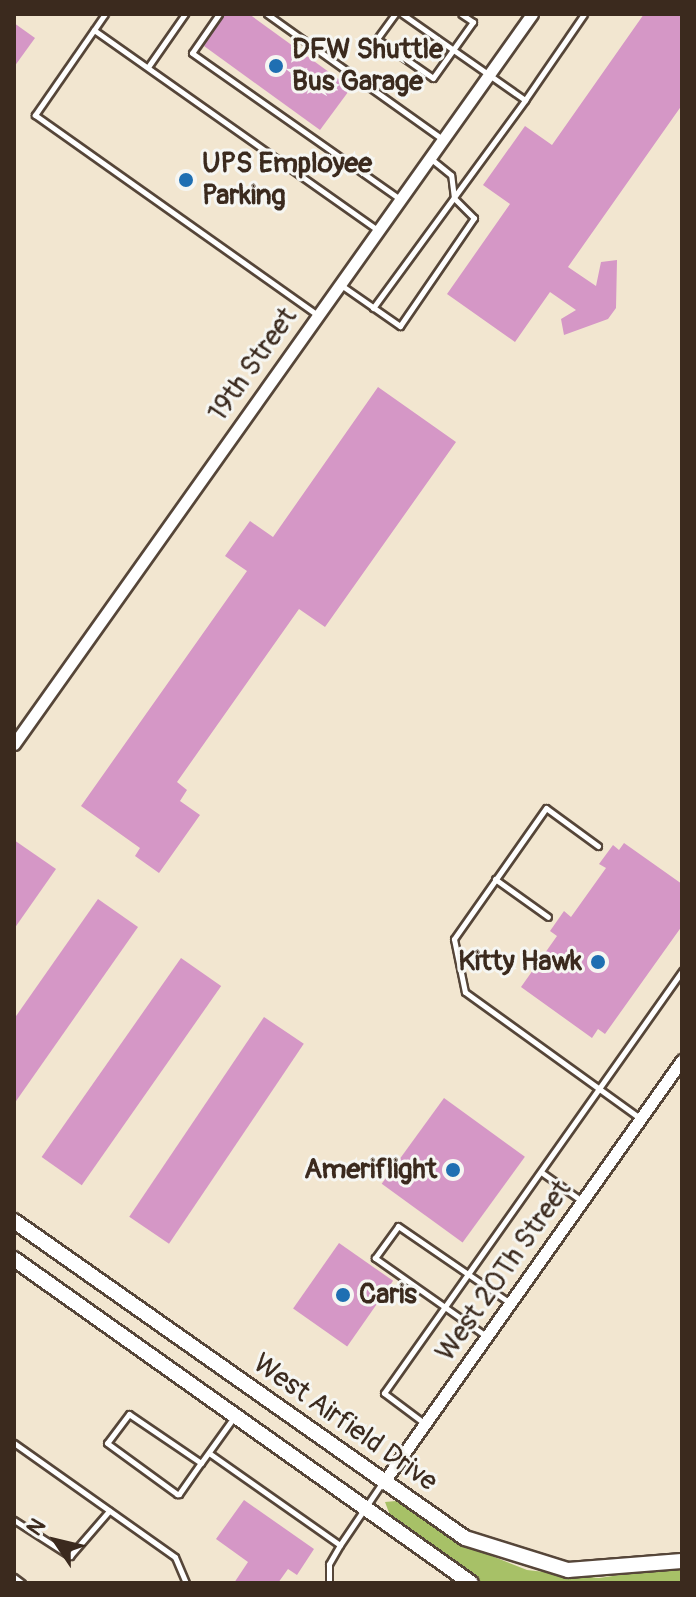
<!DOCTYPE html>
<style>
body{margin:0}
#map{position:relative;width:696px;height:1597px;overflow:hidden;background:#f2e6d0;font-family:Pangolin,sans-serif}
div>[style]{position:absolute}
.green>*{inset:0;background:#a7c167}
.building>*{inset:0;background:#d597c6;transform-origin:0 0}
.roads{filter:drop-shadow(2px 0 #564639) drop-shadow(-2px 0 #564639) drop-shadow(0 2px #564639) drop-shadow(0 -2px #564639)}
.service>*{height:5px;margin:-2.5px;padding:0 2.5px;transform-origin:2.5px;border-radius:2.5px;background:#fff}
.minor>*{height:11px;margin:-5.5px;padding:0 5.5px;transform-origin:5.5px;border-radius:5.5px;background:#fff}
.tertiary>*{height:14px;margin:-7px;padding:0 7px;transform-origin:7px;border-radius:7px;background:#fff}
.dots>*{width:22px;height:22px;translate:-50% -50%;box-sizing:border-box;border:4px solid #f6f6f2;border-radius:50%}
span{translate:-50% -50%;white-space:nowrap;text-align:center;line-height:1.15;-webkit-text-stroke:6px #f6f6f2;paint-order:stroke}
.poi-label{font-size:28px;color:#3b2a1e;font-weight:700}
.left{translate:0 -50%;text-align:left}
.right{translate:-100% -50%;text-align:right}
.street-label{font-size:28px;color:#3b2a1e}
.frame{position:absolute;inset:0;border:16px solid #3b2a1e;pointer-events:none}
.north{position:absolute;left:16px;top:1501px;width:80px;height:80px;-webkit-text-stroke:6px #f6f6f2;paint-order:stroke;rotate:305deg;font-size:22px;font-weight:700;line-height:32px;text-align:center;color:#3b2a1e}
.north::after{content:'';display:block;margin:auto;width:28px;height:36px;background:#3b2a1e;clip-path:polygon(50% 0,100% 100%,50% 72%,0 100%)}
</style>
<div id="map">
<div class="green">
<i style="clip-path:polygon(396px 1501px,467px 1546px,527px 1570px,599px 1578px,682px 1566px,682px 1583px,483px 1583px,391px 1518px,385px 1502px)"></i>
</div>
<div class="building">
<i style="clip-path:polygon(224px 14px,249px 14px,351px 88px,320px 130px,204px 46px)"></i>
<i style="clip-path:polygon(644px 14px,682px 14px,682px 105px,568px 267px,596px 286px,601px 262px,617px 260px,616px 308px,608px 319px,564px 335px,561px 319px,576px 310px,550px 292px,515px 342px,447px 294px,510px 204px,483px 185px,525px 126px,552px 145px)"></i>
<i style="clip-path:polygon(14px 23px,35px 38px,14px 67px)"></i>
<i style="clip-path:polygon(378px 387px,456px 442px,325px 627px,299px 609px,177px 782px,187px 790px,180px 801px,200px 815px,159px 873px,135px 856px,140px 848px,81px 806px,247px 571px,225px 556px,250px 521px,273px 537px)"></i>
<i style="clip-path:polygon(14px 840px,56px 869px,14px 929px)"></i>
<i style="clip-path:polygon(624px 843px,682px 884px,682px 926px,605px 1034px,598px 1029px,592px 1038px,521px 987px,557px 936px,550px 931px,564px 911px,571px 917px,606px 868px,599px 864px,613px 845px,619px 850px)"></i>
<i style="clip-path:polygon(98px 899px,138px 927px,14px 1104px,14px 1019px)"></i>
<i style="left:181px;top:958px;width:49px;height:243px;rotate:35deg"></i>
<i style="left:264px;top:1017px;width:48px;height:241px;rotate:34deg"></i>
<i style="left:444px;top:1098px;width:100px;height:106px;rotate:36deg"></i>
<i style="left:339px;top:1243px;width:66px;height:80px;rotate:35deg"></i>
<i style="clip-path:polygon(244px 1500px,314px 1549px,297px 1575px,288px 1569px,278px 1583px,234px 1583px,248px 1562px,216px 1539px)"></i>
</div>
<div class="roads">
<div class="service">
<i style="left:105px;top:14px;width:123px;rotate:124.7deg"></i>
<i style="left:35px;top:115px;width:346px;rotate:35.3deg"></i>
<i style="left:219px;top:14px;width:47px;rotate:124.7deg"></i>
<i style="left:192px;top:53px;width:254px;rotate:35.1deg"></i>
<i style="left:267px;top:14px;width:215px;rotate:35.5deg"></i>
<i style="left:395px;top:14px;width:31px;rotate:126deg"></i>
<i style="left:377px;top:39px;width:68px;rotate:34.9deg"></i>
<i style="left:433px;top:78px;width:69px;rotate:-54.5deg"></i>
<i style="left:473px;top:22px;width:14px;rotate:-146deg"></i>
<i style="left:94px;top:30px;width:347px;rotate:35.2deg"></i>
<i style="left:148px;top:67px;width:65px;rotate:-55.1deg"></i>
<i style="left:525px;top:100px;width:104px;rotate:-55.5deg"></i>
<i style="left:341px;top:285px;width:72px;rotate:34.8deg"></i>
<i style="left:400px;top:326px;width:131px;rotate:-55.6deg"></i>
<i style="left:474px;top:218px;width:28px;rotate:-135deg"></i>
<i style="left:454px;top:198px;width:23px;rotate:-97deg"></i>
<i style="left:451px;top:175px;width:27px;rotate:-141deg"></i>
<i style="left:373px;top:308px;width:258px;rotate:-53.8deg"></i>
<i style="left:525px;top:100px;width:150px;rotate:-145deg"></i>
<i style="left:598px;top:846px;width:64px;rotate:-143.8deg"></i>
<i style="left:546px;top:808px;width:160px;rotate:125.1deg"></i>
<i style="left:454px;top:939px;width:54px;rotate:78.3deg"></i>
<i style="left:465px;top:992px;width:216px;rotate:35.8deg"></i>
<i style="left:495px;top:879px;width:65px;rotate:35.6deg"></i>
<i style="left:541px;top:1172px;width:50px;rotate:35.3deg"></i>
<i style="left:486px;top:1336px;width:136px;rotate:-144.9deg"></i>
<i style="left:375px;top:1258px;width:39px;rotate:-54deg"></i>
<i style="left:398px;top:1226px;width:136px;rotate:34.5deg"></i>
<i style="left:424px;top:1423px;width:50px;rotate:-143.1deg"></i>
<i style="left:384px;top:1393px;width:517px;rotate:-54.77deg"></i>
<i style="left:14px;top:1443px;width:197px;rotate:35.3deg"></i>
<i style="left:175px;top:1557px;width:28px;rotate:67deg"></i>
<i style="left:209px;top:1453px;width:160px;rotate:35.1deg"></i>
<i style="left:340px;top:1545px;width:75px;rotate:-55.9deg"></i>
<i style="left:201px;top:1463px;width:87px;rotate:-145.8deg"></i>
<i style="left:129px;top:1414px;width:36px;rotate:127deg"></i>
<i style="left:107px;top:1443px;width:87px;rotate:36.1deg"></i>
<i style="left:177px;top:1494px;width:2px"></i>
<i style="left:179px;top:1494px;width:38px;rotate:-55deg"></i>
<i style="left:201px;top:1463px;width:57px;rotate:-54.3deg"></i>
<i style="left:14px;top:1520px;width:67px;rotate:32.7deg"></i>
<i style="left:70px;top:1556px;width:60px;rotate:-49.1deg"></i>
<i style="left:14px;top:1577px;width:10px;rotate:37deg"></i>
<i style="left:329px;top:1583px;width:19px;rotate:-90deg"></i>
<i style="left:329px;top:1564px;width:22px;rotate:-60deg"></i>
</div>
<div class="minor">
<i style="left:14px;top:744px;width:895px;rotate:-54.64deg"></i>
<i style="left:383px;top:1483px;width:518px;rotate:-54.75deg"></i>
</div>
<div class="tertiary">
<i style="left:14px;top:1221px;width:551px;rotate:35.1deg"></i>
<i style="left:465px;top:1538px;width:108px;rotate:17.3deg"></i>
<i style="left:568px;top:1570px;width:114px;rotate:-4.5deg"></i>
<i style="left:14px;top:1259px;width:560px;rotate:35.34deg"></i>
</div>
</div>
<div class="dots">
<i style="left:276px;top:66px;background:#1f6fb2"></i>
<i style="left:186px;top:180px;background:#1f6fb2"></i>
<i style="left:598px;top:962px;background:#1f6fb2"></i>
<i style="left:453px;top:1170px;background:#1f6fb2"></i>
<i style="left:343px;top:1295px;background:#1f6fb2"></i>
</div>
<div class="poi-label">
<span class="left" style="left:292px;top:66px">DFW Shuttle<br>Bus Garage</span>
<span class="left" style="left:202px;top:180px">UPS Employee<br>Parking</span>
<span class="right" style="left:582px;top:962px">Kitty Hawk</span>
<span class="right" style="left:437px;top:1170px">Ameriflight</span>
<span class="left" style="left:359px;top:1295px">Caris</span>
</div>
<div class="street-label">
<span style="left:253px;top:365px;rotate:-55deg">19th Street</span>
<span style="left:504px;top:1271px;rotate:-55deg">West 20Th Street</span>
<span style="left:345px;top:1423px;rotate:35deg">West Airfield Drive</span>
</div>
<div class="frame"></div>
<div class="north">N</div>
</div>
